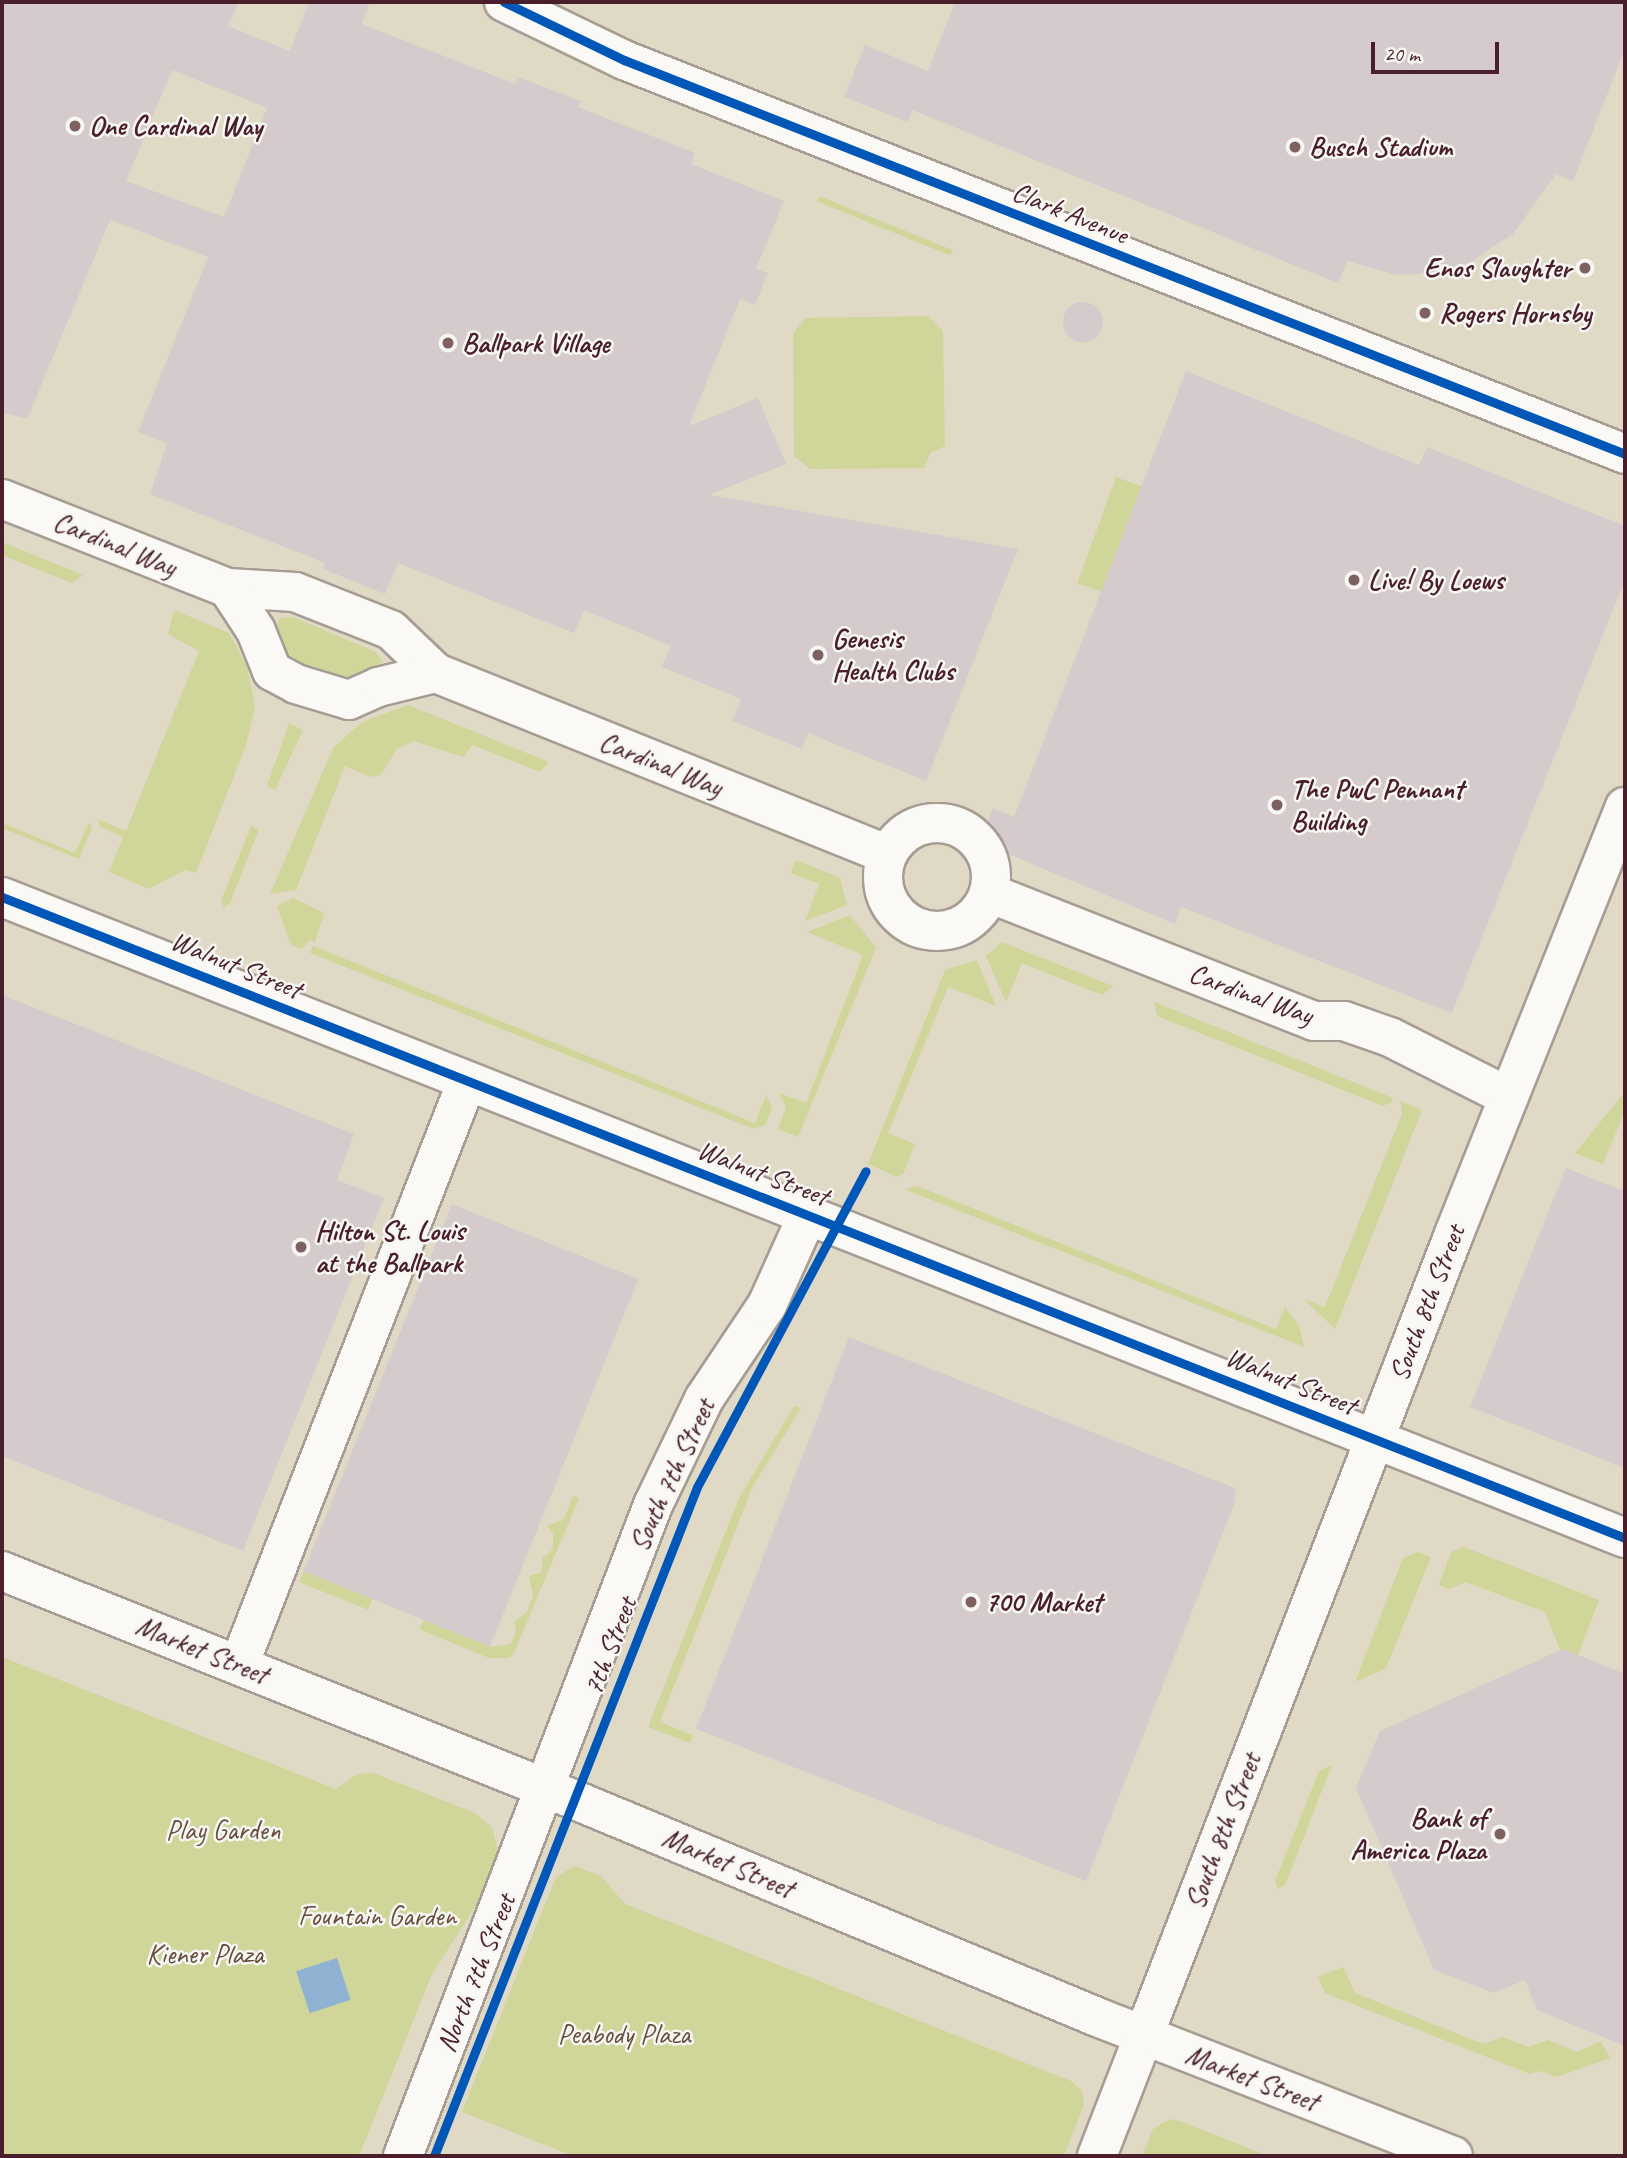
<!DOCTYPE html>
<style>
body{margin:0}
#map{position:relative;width:1627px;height:2158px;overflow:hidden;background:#e0d9c6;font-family:Caveat,sans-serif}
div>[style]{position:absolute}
.green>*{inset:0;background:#d0d69a;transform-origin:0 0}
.water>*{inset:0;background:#8fb2d3;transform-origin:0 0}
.building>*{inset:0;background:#d5cbcd;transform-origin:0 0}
.round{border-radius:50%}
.roads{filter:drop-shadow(2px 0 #a69c93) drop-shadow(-2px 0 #a69c93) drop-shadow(0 2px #a69c93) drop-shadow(0 -2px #a69c93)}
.minor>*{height:38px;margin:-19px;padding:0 19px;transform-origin:19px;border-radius:19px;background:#faf9f6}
.minor>.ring{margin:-19px;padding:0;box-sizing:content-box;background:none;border:38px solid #faf9f6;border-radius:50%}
.major>*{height:38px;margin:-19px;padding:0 19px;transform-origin:19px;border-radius:19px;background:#faf9f6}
.cycleway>*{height:9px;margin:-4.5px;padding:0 4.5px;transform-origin:4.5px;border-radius:4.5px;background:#0057b8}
.dots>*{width:19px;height:19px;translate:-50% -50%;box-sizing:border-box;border:4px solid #f6f6f2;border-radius:50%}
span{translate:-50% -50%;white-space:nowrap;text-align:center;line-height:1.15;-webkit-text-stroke:5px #f6f6f2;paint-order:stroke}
.poi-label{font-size:28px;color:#4a1f2b;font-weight:700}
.left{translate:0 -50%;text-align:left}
.right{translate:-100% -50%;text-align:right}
.street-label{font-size:28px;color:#4a1f2b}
.park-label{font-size:28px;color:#684c3e}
.frame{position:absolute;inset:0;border:4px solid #4a1f2b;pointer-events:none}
.scale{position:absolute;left:1371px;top:42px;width:128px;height:32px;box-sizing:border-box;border:4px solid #4a1f2b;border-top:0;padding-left:9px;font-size:21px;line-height:24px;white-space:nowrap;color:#4a1f2b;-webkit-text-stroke:5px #f6f6f2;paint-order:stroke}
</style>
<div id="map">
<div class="green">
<i style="left:819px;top:196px;width:144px;height:6px;rotate:22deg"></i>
<i style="clip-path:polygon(928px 316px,943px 331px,945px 446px,930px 453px,924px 468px,810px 469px,794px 456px,793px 333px,806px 318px)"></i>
<i style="left:1116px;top:477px;width:29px;height:113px;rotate:20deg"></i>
<i style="clip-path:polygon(2px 542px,83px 575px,72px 583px,2px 555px)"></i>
<i style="clip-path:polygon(174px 610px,229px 633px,247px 666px,255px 707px,246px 745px,196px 873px,185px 870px,149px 889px,109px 872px,123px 837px,100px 827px,98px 819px,126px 831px,199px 651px,168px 634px)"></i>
<i style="clip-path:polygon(293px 617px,376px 652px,383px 662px,350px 678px,305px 665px,287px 653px,276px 627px,280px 618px)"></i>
<i style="clip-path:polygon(408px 705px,549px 762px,540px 772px,473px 745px,463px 757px,414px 741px,397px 749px,381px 775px,370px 777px,345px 766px,296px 890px,270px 894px,333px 748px,362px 722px)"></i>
<i style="clip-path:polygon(289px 723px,303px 730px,275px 790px,267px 786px)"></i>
<i style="clip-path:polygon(89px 822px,92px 828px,79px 859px,2px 828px,2px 823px,75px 853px)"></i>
<i style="clip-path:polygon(251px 826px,259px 829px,230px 903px,224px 908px,221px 901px)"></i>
<i style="clip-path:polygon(796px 860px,840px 878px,847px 905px,805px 921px,819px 884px,791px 873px)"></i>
<i style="clip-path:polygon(293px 898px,324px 913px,315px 942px,310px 940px,302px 949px,291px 945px,277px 906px)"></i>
<i style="clip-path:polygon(850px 915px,876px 948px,798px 1137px,778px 1129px,786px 1107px,779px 1093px,806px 1103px,863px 955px,807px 932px)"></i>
<i style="clip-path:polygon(1002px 942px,1113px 986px,1102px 995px,1022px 963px,1006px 1002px,986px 956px)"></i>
<i style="clip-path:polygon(313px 946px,755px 1123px,766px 1095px,772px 1108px,765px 1125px,754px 1129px,310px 953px)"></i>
<i style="clip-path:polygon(977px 960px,996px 1006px,948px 987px,888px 1133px,915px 1144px,903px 1174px,897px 1177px,868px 1164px,945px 970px)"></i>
<i style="clip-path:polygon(1154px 1002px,1393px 1098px,1392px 1102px,1383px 1106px,1157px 1016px)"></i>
<i style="clip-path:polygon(1625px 1092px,1625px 1110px,1603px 1164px,1575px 1153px)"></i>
<i style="clip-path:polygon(1400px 1101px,1422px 1110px,1335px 1329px,1304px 1299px,1325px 1307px,1402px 1114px)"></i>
<i style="clip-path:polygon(917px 1186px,1276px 1329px,1285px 1307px,1299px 1326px,1304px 1347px,904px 1189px)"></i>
<i style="clip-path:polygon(794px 1406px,801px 1408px,753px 1486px,660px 1722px,693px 1735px,690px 1743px,648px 1727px,739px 1498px)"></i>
<i style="clip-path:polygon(573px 1496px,579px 1498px,514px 1653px,509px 1658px,489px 1658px,419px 1629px,424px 1620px,491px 1647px,511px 1644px,516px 1631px,514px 1622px,527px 1612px,533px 1595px,529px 1576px,542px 1572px,542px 1558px,553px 1549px,553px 1533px,547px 1526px,564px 1519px)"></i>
<i style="clip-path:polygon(1464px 1547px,1599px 1600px,1578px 1655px,1560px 1650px,1545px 1612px,1466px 1582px,1449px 1589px,1439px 1585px,1451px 1552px)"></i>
<i style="clip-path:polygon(1418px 1552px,1431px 1557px,1386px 1668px,1355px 1682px,1403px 1558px)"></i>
<i style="left:304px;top:1571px;width:74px;height:12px;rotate:22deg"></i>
<i style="clip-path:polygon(2px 1657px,336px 1789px,357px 1774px,373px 1773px,473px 1812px,492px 1827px,499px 1857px,486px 1890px,432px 1974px,359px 2156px,2px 2156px)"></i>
<i style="clip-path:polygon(1332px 1765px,1285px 1885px,1278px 1889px,1275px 1881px,1319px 1771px)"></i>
<i style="clip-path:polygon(575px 1866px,601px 1876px,625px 1904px,1071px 2081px,1082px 2091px,1084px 2105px,1064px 2156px,573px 2156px,462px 2112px,556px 1877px)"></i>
<i style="clip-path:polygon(1343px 1967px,1355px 1993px,1483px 2044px,1502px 2037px,1529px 2047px,1548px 2040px,1577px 2052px,1601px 2041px,1610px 2058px,1557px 2077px,1539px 2071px,1530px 2074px,1325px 1993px,1318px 1977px)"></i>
<i style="clip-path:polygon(1170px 2119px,1180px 2121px,1268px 2156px,1142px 2156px,1153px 2129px)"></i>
</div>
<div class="water">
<i style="left:337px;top:1958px;width:44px;height:43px;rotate:72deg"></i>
</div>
<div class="building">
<i style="clip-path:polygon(evenodd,2px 2px,239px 2px,228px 26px,290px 51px,309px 2px,370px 2px,362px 24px,515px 84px,518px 77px,581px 101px,578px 107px,695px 153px,691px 164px,784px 201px,756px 269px,768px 273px,755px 305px,740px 299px,689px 426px,758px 398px,786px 464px,709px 495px,1018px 549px,926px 781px,808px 733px,802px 749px,732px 721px,741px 699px,662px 667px,671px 646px,584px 610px,574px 633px,398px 563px,385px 594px,323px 569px,325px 563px,150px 494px,167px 443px,138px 432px,208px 257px,110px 220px,27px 419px,2px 412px,2px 2px,172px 70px,267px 108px,224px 217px,126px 181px,172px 70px)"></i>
<i style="clip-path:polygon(955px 2px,1625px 2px,1625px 49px,1573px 181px,1556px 174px,1513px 234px,1469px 263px,1434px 273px,1397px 275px,1347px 261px,1338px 283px,912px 110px,908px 122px,844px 97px,865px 45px,928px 71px)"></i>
<i class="round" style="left:1063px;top:302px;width:40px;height:40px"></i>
<i style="clip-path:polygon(1186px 371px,1419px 465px,1427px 447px,1625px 526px,1625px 580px,1452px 1013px,1181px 907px,1175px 924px,980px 842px,993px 808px,1014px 817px)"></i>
<i style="clip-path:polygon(2px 995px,354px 1134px,337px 1180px,384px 1198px,243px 1551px,2px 1456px)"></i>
<i style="clip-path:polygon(1566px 1168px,1625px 1191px,1625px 1468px,1470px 1407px)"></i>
<i style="left:452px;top:1204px;width:201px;height:396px;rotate:22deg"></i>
<i style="clip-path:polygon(849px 1337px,1235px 1488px,1235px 1502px,1086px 1881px,696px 1729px)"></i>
<i style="clip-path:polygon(1563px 1649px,1625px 1674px,1625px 2046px,1537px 2010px,1525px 1980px,1494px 1993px,1434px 1970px,1356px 1788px,1380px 1731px)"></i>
</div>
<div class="roads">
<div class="minor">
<i style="left:504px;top:2px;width:133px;rotate:25.8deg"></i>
<i style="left:624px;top:60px;width:1076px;rotate:21.48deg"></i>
<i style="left:2px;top:499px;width:243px;rotate:21.5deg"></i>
<i style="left:228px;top:588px;width:67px;rotate:3.4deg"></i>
<i style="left:295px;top:592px;width:103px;rotate:21.6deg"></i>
<i style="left:391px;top:630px;width:62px;rotate:43.7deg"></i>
<i style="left:436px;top:673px;width:486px;rotate:21.9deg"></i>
<i style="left:228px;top:588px;width:51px;rotate:56.9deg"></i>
<i style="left:256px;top:631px;width:43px;rotate:68.2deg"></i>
<i style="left:272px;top:671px;width:27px;rotate:28deg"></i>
<i style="left:296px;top:684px;width:55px;rotate:16.8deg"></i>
<i style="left:349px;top:700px;width:32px;rotate:-24deg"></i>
<i style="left:378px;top:687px;width:60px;rotate:-13.6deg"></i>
<i class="ring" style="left:883px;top:823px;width:70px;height:70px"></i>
<i style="left:989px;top:893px;width:349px;rotate:21.5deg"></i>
<i style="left:1314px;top:1021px;width:30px"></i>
<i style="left:1344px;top:1021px;width:49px;rotate:19.2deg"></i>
<i style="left:1390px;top:1037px;width:133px;rotate:26.8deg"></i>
<i style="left:2px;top:897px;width:1745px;rotate:21.55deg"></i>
<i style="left:239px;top:1665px;width:627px;rotate:-68.67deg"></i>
<i style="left:403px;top:2156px;width:697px;rotate:-68.99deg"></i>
<i style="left:653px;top:1505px;width:118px;rotate:-64.3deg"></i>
<i style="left:704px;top:1399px;width:113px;rotate:-56.2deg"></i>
<i style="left:767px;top:1305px;width:100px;rotate:-65.7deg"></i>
<i style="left:1097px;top:2156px;width:130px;rotate:-68.8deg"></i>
</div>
<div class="major">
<i style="left:2px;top:1571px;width:617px;rotate:21.78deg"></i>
<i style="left:575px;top:1800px;width:565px;rotate:22.57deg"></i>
<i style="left:1097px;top:2017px;width:382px;rotate:21.3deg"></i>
<i style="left:1144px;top:2035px;width:859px;rotate:-68.84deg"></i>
<i style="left:1454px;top:1234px;width:460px;rotate:-68.2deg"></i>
</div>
</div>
<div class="cycleway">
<i style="left:504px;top:2px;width:133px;rotate:25.8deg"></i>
<i style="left:624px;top:60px;width:1076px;rotate:21.48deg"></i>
<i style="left:2px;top:897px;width:1745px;rotate:21.55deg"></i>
<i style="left:434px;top:2156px;width:719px;rotate:-68.54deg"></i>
<i style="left:697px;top:1487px;width:358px;rotate:-61.9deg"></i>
</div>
<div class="dots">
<i style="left:75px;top:126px;background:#7e6061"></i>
<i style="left:1295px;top:147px;background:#7e6061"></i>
<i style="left:1585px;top:268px;background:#7e6061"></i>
<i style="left:1425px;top:313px;background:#7e6061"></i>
<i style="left:448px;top:343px;background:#7e6061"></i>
<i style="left:1354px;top:580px;background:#7e6061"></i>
<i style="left:818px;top:655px;background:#7e6061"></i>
<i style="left:1277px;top:805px;background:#7e6061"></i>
<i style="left:301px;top:1247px;background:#7e6061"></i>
<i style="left:971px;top:1602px;background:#7e6061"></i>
<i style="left:1500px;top:1834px;background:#7e6061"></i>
</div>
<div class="poi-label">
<span class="left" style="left:89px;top:126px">One Cardinal Way</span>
<span class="left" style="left:1309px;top:147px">Busch Stadium</span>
<span class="right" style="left:1571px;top:268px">Enos Slaughter</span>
<span class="left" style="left:1439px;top:313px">Rogers Hornsby</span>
<span class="left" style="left:462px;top:343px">Ballpark Village</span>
<span class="left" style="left:1368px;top:580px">Live! By Loews</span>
<span class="left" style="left:832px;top:655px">Genesis<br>Health Clubs</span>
<span class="left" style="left:1291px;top:805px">The PwC Pennant<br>Building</span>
<span class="left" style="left:315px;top:1247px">Hilton St. Louis<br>at the Ballpark</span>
<span class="left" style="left:985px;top:1602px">700 Market</span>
<span class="right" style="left:1486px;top:1834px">Bank of<br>America Plaza</span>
</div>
<div class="street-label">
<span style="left:1070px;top:213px;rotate:22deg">Clark Avenue</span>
<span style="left:115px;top:544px;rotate:22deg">Cardinal Way</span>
<span style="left:661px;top:764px;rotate:22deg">Cardinal Way</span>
<span style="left:236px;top:965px;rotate:22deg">Walnut Street</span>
<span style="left:1251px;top:994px;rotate:20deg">Cardinal Way</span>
<span style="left:763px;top:1173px;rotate:21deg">Walnut Street</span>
<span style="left:1427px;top:1303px;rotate:-69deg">South 8th Street</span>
<span style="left:1291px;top:1381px;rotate:22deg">Walnut Street</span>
<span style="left:672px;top:1475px;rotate:-65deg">South 7th Street</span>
<span style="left:610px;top:1646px;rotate:-69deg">7th Street</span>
<span style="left:202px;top:1650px;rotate:22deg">Market Street</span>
<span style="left:1223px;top:1831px;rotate:-69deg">South 8th Street</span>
<span style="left:728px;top:1863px;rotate:23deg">Market Street</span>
<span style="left:476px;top:1973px;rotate:-68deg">North 7th Street</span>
<span style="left:1252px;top:2078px;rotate:21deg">Market Street</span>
</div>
<div class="park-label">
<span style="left:223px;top:1830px">Play Garden</span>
<span style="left:377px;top:1916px">Fountain Garden</span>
<span style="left:205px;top:1954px">Kiener Plaza</span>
<span style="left:624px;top:2034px">Peabody Plaza</span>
</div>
<div class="frame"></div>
<div class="scale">20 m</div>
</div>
